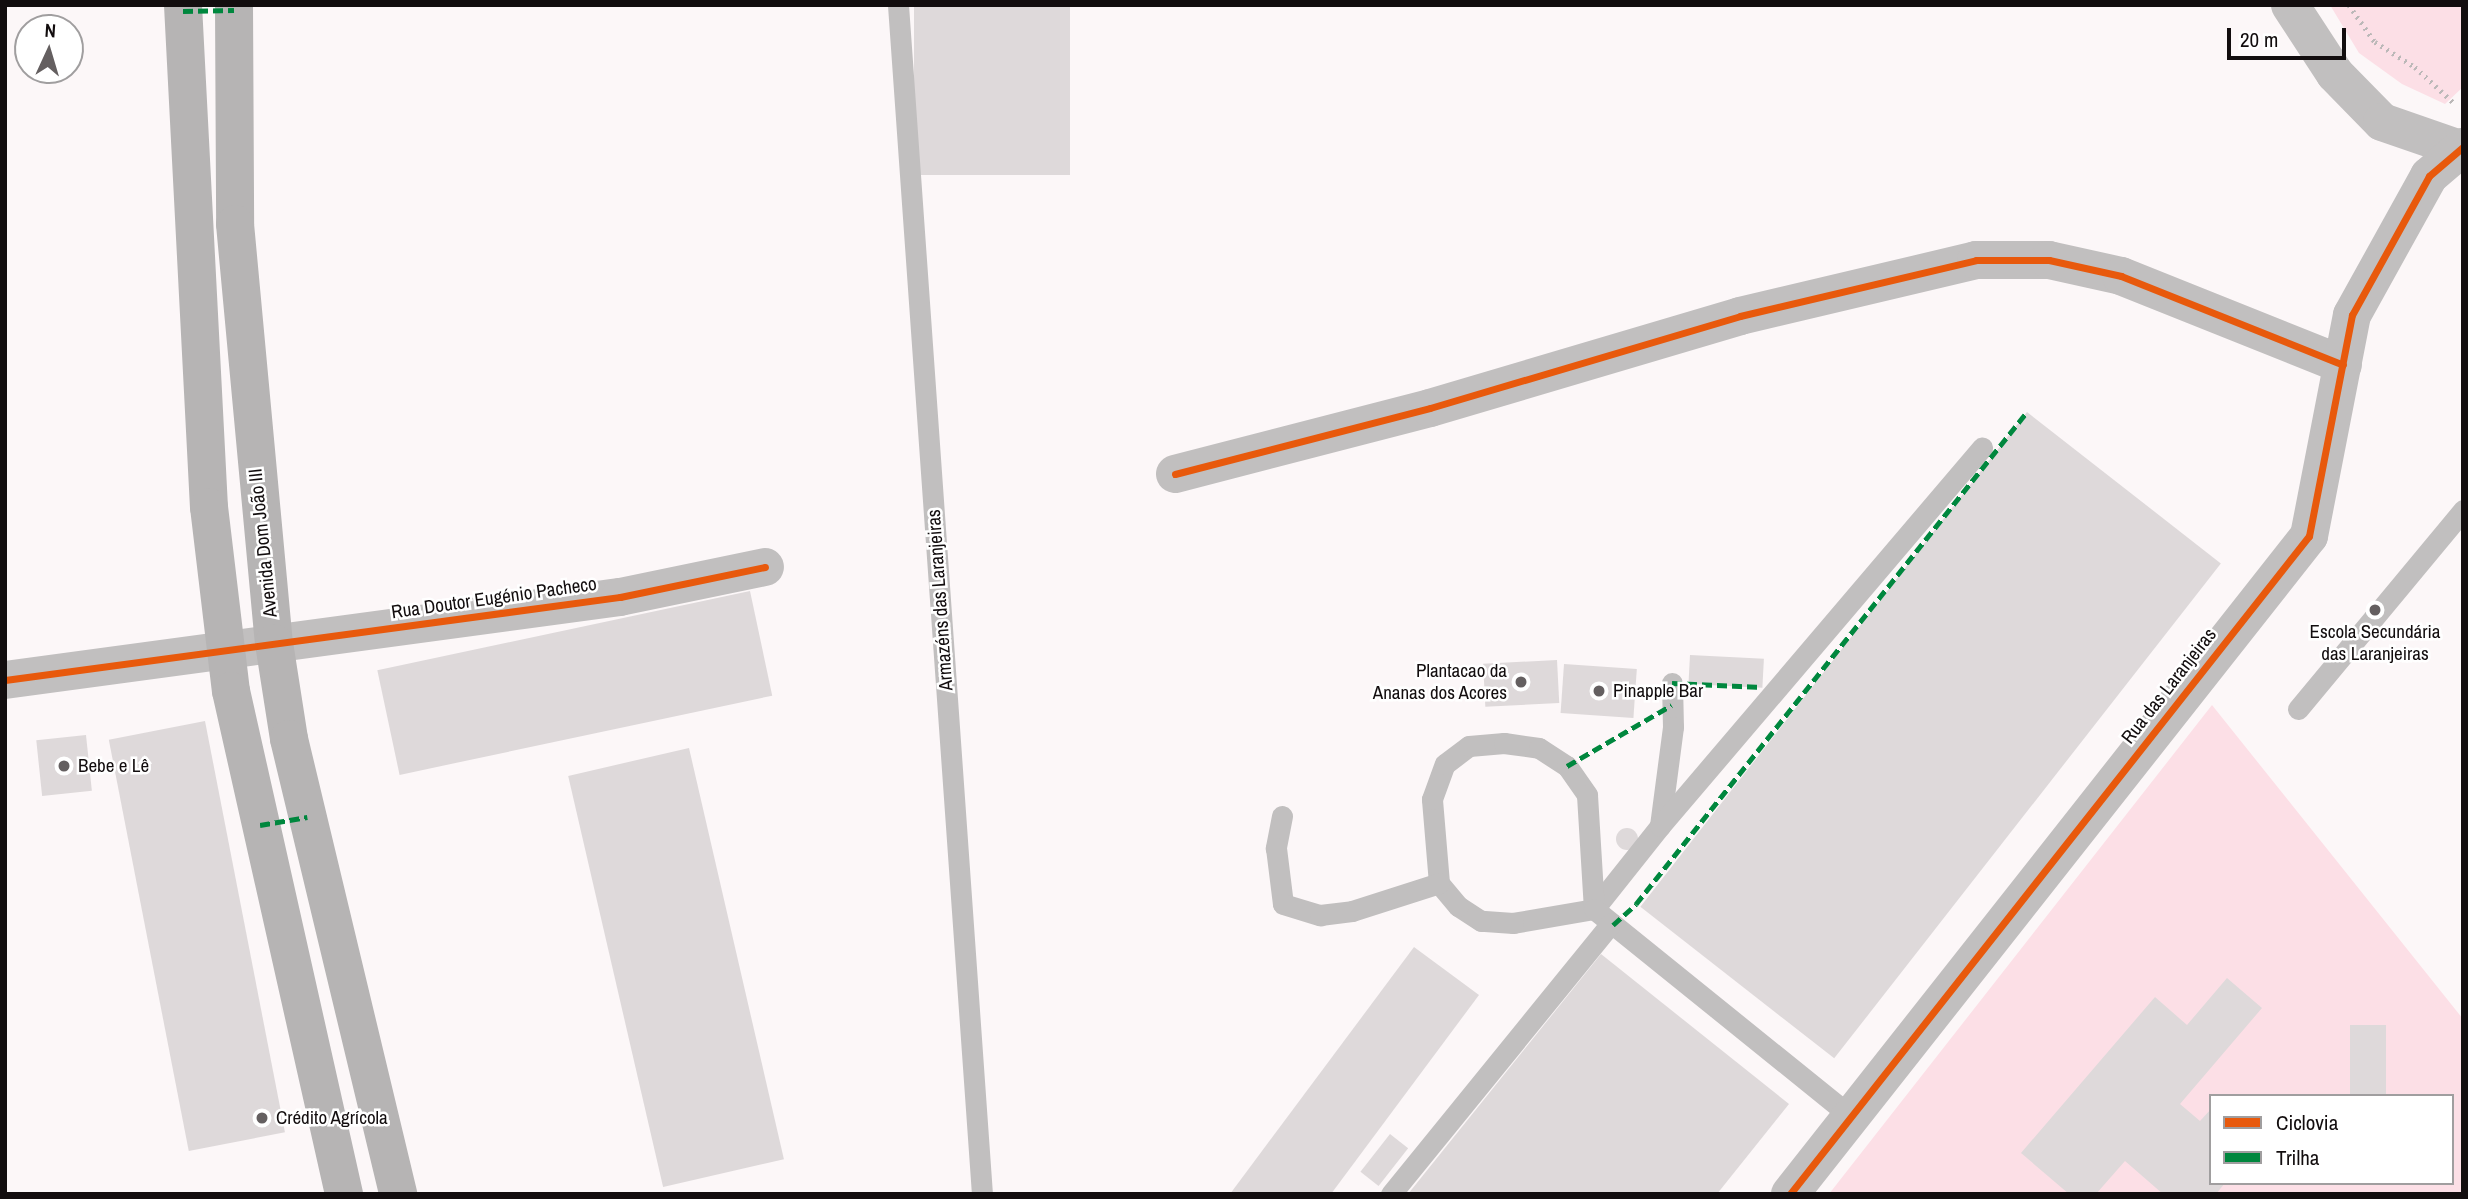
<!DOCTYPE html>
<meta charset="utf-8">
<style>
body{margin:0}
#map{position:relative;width:2468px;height:1199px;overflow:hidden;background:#fcf7f8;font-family:"Archivo Narrow",sans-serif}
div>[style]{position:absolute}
.green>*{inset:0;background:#fcdfe6}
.building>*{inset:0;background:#ded9da;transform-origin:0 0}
.round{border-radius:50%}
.path>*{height:4.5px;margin-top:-2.25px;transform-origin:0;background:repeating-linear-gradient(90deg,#bbb8b8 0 2px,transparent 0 7px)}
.lane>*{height:21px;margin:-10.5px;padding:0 10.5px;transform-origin:10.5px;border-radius:10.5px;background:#c1bfbf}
.street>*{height:38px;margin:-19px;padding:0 19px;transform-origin:19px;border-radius:19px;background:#c1bfbf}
.secondary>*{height:38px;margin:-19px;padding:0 19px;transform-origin:19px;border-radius:19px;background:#b6b4b4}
.quiet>*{height:5px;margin-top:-2.5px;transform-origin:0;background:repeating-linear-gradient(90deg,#00873e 0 10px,transparent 0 15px)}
.cycleway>*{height:7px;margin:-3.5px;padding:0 3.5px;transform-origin:3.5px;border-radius:3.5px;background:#e8590c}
.dots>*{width:19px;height:19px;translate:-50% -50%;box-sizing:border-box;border:4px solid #fff;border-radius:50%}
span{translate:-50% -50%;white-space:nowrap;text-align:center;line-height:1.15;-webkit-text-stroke:5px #fff;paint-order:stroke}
.street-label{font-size:19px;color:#120d0e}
.poi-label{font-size:19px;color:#120d0e}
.right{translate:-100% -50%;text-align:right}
.left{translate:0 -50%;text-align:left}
.frame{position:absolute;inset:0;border:7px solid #120d0e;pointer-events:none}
.legend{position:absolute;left:2209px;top:1094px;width:245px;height:91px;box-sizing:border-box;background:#fff;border:2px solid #a09e9f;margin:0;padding:9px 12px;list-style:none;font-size:21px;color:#120d0e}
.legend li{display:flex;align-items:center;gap:14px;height:35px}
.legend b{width:35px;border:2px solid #a09e9f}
.north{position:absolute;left:14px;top:14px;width:70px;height:70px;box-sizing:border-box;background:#fff;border:2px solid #a09e9f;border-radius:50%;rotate:4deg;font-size:19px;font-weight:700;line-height:28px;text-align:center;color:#120d0e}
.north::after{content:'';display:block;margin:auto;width:24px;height:32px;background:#645f60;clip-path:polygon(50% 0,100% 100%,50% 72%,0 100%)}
.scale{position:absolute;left:2227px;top:28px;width:119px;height:32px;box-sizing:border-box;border:4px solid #120d0e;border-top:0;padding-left:9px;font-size:21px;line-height:24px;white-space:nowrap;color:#120d0e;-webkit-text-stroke:5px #fff;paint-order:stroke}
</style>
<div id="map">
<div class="green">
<i style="clip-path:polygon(2330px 5px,2463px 5px,2463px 87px,2445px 104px,2402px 84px,2359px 53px)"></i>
<i style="clip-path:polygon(evenodd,2212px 705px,2463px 1019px,2463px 1194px,1829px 1194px,2212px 705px,2211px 1096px,2452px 1096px,2452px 1183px,2211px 1183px,2211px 1096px)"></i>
</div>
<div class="building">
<i style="left:914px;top:5px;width:156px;height:170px"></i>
<i style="left:2027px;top:412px;width:246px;height:628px;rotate:38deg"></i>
<i style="left:750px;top:591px;width:107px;height:381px;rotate:78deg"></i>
<i style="left:1690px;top:655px;width:74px;height:29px;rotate:3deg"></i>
<i style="left:1557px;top:660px;width:43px;height:74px;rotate:87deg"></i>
<i style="left:1564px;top:664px;width:73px;height:49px;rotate:4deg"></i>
<i style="left:205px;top:721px;width:419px;height:98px;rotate:79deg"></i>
<i style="left:86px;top:735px;width:56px;height:50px;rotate:84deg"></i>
<i style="left:689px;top:748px;width:422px;height:124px;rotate:77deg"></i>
<i class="round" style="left:1616px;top:828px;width:22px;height:22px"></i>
<i style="clip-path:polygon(1414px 947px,1479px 995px,1331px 1194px,1230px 1194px)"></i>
<i style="clip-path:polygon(1601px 954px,1789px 1104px,1717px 1194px,1408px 1194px)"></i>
<i style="clip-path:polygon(2227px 978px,2262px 1008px,2180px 1104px,2200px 1121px,2211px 1109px,2211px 1183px,2225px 1183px,2216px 1194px,2163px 1194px,2125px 1161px,2096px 1194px,2069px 1194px,2021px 1153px,2155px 997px,2187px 1025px)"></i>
<i style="left:2350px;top:1025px;width:36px;height:71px"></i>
<i style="left:1390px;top:1134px;width:23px;height:48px;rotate:38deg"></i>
</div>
<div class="path">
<i style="left:2349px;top:5px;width:45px;rotate:54.9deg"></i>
<i style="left:2375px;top:42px;width:47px;rotate:32deg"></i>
<i style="left:2415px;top:67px;width:53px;rotate:42.7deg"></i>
</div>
<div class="lane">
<i style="left:898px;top:5px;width:1192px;rotate:85.96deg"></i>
<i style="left:1672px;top:683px;width:44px;rotate:88.7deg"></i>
<i style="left:1673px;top:727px;width:100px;rotate:97.5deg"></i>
<i style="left:1660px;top:826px;width:106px;rotate:128.5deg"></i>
<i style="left:1594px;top:909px;width:82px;rotate:170.2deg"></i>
<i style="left:1513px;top:923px;width:32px;rotate:-176deg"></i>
<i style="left:1481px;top:921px;width:27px;rotate:-147deg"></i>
<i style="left:1458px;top:906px;width:30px;rotate:-130deg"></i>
<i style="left:1439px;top:883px;width:84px;rotate:-94.8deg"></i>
<i style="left:1432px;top:799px;width:37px;rotate:-70deg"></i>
<i style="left:1445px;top:764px;width:30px;rotate:-37deg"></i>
<i style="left:1469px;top:746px;width:35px;rotate:-5deg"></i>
<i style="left:1504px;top:743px;width:35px;rotate:8deg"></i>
<i style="left:1539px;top:748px;width:33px;rotate:33deg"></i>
<i style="left:1567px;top:766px;width:35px;rotate:55deg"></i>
<i style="left:1587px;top:795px;width:114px;rotate:86.5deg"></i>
<i style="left:1594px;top:909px;width:328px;rotate:38.9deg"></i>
<i style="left:2298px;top:709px;width:259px;rotate:-50.3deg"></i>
<i style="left:1282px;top:816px;width:33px;rotate:101deg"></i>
<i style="left:1276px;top:848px;width:56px;rotate:82.9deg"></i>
<i style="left:1283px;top:904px;width:39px;rotate:17deg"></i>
<i style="left:1320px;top:915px;width:32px;rotate:-7deg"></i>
<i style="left:1352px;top:911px;width:91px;rotate:-17.8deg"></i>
<i style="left:1660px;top:826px;width:497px;rotate:-49.6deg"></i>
<i style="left:1391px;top:1194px;width:349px;rotate:-50.9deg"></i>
</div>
<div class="street">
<i style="left:2290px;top:5px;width:82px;rotate:56.9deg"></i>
<i style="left:2335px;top:74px;width:67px;rotate:45.6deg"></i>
<i style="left:2382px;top:122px;width:83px;rotate:19.1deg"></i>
<i style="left:1175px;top:474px;width:263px;rotate:-14.5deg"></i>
<i style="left:1430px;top:408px;width:323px;rotate:-16.5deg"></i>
<i style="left:1740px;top:316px;width:243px;rotate:-13.3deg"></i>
<i style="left:1976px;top:260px;width:73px"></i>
<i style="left:2049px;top:260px;width:74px;rotate:12.5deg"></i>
<i style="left:2121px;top:276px;width:239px;rotate:21.8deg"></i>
<i style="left:5px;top:680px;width:621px;rotate:-7.69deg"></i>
<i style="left:620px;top:597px;width:148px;rotate:-11.7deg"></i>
<i style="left:1790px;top:1194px;width:838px;rotate:-51.74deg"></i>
<i style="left:2309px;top:536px;width:225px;rotate:-79deg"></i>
<i style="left:2352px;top:315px;width:159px;rotate:-61deg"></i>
<i style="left:2429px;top:176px;width:45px;rotate:-40.5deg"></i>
</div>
<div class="secondary">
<i style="left:183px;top:5px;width:503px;rotate:87.04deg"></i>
<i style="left:209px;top:507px;width:185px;rotate:83.2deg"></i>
<i style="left:231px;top:691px;width:516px;rotate:77.34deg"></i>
<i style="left:234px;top:5px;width:219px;rotate:89.7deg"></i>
<i style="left:235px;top:224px;width:421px;rotate:84.7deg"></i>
<i style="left:274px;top:643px;width:97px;rotate:81.1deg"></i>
<i style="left:289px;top:739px;width:468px;rotate:76.5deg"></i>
</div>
<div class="quiet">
<i style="left:183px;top:11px;width:51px;rotate:-1.1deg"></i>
<i style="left:1672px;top:683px;width:90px;rotate:2.5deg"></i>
<i style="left:1567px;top:766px;width:121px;rotate:-30.2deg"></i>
<i style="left:260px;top:825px;width:48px;rotate:-9.7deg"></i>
<i style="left:1613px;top:925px;width:31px;rotate:-42deg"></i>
<i style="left:1636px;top:904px;width:628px;rotate:-51.53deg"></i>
</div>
<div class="cycleway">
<i style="left:1175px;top:474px;width:263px;rotate:-14.5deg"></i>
<i style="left:1430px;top:408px;width:323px;rotate:-16.5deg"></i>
<i style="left:1740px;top:316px;width:243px;rotate:-13.3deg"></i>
<i style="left:1976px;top:260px;width:73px"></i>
<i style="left:2049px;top:260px;width:74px;rotate:12.5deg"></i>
<i style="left:2121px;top:276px;width:239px;rotate:21.8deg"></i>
<i style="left:5px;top:680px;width:621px;rotate:-7.69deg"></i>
<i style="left:620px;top:597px;width:148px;rotate:-11.7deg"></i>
<i style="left:1790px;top:1194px;width:838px;rotate:-51.74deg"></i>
<i style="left:2309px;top:536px;width:225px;rotate:-79deg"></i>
<i style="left:2352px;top:315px;width:159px;rotate:-61deg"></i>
<i style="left:2429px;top:176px;width:45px;rotate:-40.5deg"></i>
</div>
<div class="dots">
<i style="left:2375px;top:610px;background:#645f60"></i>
<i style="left:1521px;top:682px;background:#645f60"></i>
<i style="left:1599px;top:691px;background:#645f60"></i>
<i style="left:64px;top:766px;background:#645f60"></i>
<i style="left:262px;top:1118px;background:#645f60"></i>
</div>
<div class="street-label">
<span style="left:263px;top:543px;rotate:-96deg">Avenida Dom João III</span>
<span style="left:494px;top:598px;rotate:-8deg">Rua Doutor Eugénio Pacheco</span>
<span style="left:940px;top:600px;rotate:-94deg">Armazéns das Laranjeiras</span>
<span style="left:2169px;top:686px;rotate:-52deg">Rua das Laranjeiras</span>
</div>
<div class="poi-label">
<span style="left:2375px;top:643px">Escola Secundária<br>das Laranjeiras</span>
<span class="right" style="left:1507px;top:682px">Plantacao da<br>Ananas dos Acores</span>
<span class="left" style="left:1613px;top:691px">Pinapple Bar</span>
<span class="left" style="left:78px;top:766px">Bebe e Lê</span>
<span class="left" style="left:276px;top:1118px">Crédito Agrícola</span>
</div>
<div class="frame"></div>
<ul class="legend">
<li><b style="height:9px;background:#e8590c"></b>Ciclovia</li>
<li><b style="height:9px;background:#00873e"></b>Trilha</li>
</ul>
<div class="north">N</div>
<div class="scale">20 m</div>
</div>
